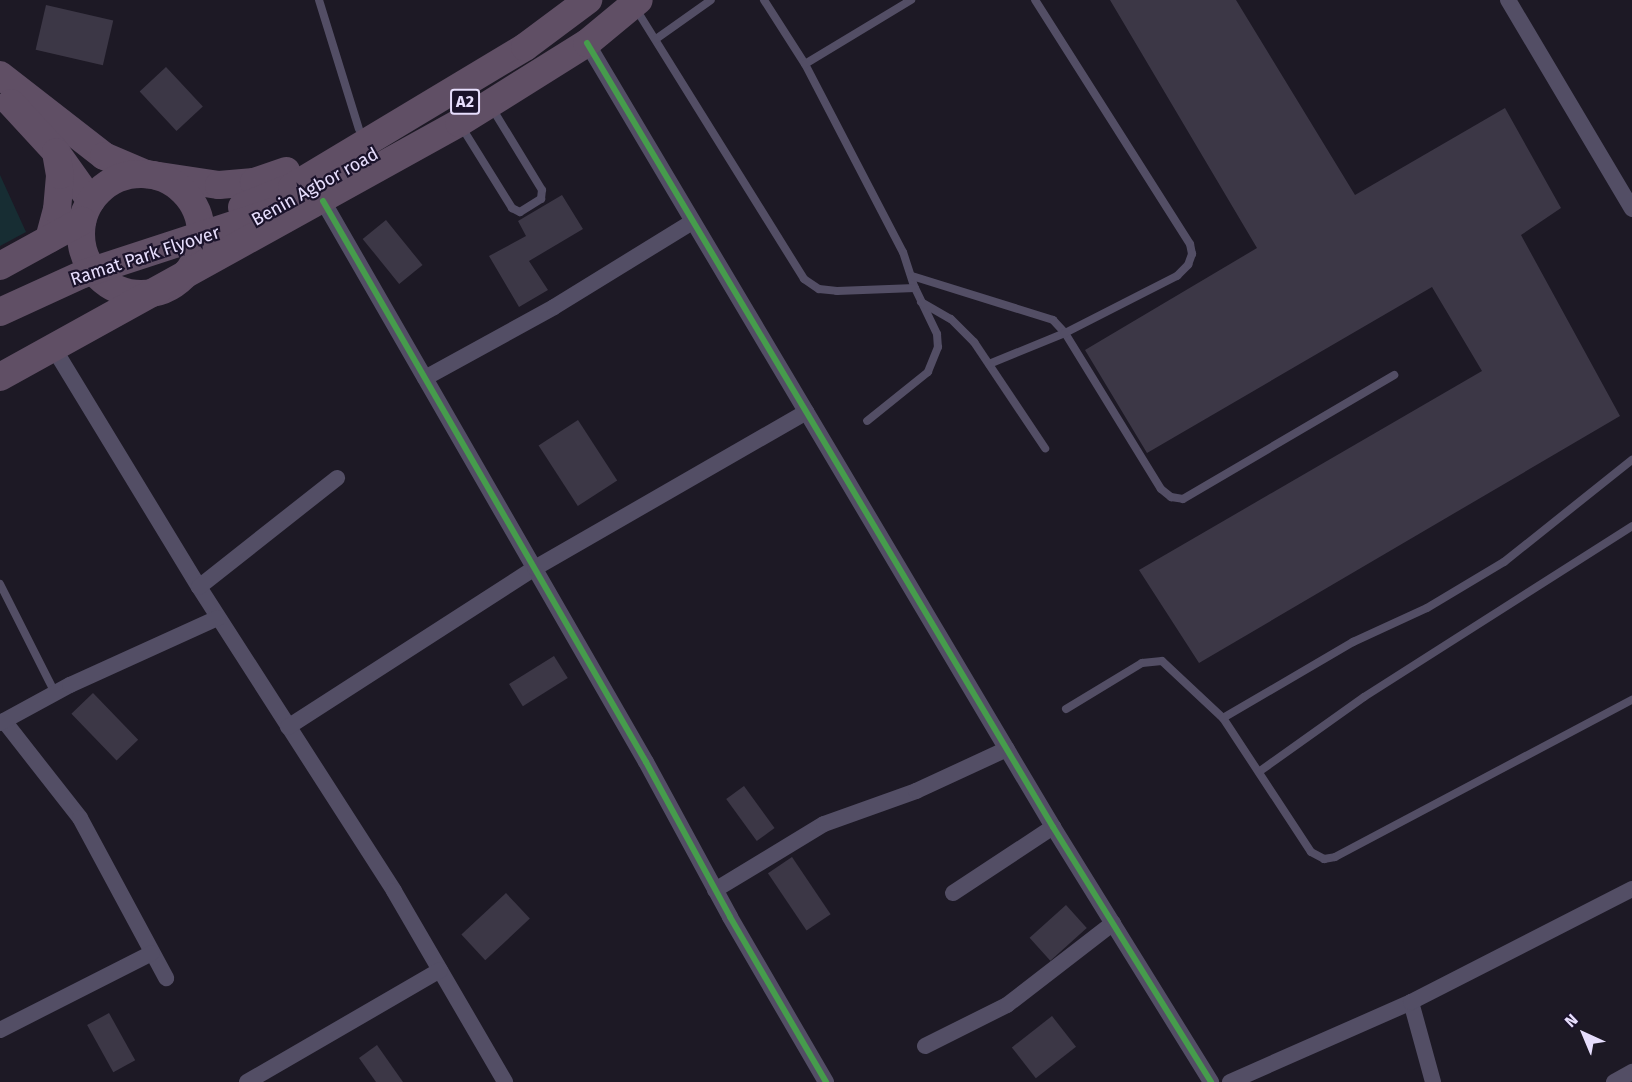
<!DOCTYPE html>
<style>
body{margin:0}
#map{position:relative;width:1632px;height:1082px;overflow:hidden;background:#1d1925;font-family:"Fira Sans",sans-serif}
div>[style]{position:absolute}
.green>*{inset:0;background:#172d33}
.building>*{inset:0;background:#3c3746;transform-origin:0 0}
.service>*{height:8px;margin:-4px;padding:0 4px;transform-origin:4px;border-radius:4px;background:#534e65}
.minor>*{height:16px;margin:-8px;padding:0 8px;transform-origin:8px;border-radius:8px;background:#534e65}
.trunk>*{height:28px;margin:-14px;padding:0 14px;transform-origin:14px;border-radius:14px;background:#604f65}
.trunk>.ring{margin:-14px;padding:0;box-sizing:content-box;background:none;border:28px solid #604f65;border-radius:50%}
.cycleway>*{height:6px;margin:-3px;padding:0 3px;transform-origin:3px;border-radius:3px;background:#469c4c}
span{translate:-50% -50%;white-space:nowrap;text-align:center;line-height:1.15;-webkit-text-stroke:4.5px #1b132b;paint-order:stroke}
.shield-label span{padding:2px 4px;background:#1b132b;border:2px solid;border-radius:4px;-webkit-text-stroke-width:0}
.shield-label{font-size:16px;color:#e7defd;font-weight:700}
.street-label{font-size:18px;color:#e7defd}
.north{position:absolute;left:1554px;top:1004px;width:60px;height:60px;-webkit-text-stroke:4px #1b132b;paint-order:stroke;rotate:316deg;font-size:16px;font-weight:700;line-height:24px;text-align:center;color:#e7defd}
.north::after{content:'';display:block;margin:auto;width:21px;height:27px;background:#e7defd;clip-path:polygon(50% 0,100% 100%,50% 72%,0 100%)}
</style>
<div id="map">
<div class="green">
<i style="clip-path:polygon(0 175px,26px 232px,0 246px)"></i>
</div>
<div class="building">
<i style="clip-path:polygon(1110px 0,1236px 0,1355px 195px,1505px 108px,1561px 208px,1521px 235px,1620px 416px,1199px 663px,1139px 570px,1482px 371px,1432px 287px,1147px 453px,1085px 350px,1257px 248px)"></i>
<i style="left:46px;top:5px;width:69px;height:46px;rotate:13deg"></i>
<i style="left:166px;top:67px;width:54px;height:36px;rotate:47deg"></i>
<i style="clip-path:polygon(562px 195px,583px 229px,529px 261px,548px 290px,519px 307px,489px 256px,526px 236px,518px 221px)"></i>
<i style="left:386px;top:220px;width:58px;height:30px;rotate:51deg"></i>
<i style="left:578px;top:420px;width:72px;height:47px;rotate:57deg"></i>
<i style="left:554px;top:656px;width:26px;height:53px;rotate:58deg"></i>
<i style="left:93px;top:693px;width:65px;height:30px;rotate:46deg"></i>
<i style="left:744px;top:786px;width:52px;height:22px;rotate:54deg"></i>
<i style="left:792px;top:857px;width:69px;height:29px;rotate:56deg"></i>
<i style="left:506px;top:893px;width:35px;height:61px;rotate:47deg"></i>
<i style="left:1066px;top:905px;width:31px;height:49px;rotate:48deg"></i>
<i style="left:109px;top:1013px;width:54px;height:25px;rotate:61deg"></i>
<i style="left:1052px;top:1016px;width:39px;height:51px;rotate:52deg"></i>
<i style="clip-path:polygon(377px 1045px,403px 1082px,376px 1082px,359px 1058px)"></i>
</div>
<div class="service">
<i style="left:319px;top:0;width:135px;rotate:72.8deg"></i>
<i style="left:764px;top:0;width:76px;rotate:57.4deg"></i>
<i style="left:805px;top:64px;width:212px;rotate:62.5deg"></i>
<i style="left:903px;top:252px;width:38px;rotate:72deg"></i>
<i style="left:915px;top:288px;width:51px;rotate:64.4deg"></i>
<i style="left:937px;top:334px;width:13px;rotate:86deg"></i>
<i style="left:938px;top:347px;width:27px;rotate:112deg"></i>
<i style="left:928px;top:372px;width:78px;rotate:141.2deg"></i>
<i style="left:636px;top:9px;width:318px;rotate:58.1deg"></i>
<i style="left:804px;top:279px;width:18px;rotate:34deg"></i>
<i style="left:819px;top:289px;width:18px;rotate:6deg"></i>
<i style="left:837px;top:291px;width:78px;rotate:-2.2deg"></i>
<i style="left:656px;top:39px;width:67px;rotate:-35.3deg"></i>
<i style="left:805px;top:64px;width:124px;rotate:-31.1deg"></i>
<i style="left:461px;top:126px;width:97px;rotate:58.1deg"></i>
<i style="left:512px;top:208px;width:9px;rotate:27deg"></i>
<i style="left:520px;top:212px;width:25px;rotate:-32deg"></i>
<i style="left:541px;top:199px;width:9px;rotate:-84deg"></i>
<i style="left:542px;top:190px;width:96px;rotate:-121.4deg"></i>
<i style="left:912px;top:276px;width:148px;rotate:17.3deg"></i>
<i style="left:1053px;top:320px;width:18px;rotate:47deg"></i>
<i style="left:1065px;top:333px;width:183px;rotate:58.4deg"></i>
<i style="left:1161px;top:489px;width:13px;rotate:39deg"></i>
<i style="left:1171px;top:497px;width:12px;rotate:9deg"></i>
<i style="left:1183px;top:499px;width:245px;rotate:-30.4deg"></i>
<i style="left:921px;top:302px;width:34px;rotate:30deg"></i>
<i style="left:951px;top:319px;width:33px;rotate:45deg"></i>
<i style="left:974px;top:342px;width:128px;rotate:56.2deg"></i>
<i style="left:989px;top:364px;width:82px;rotate:-22.2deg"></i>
<i style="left:1065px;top:333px;width:126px;rotate:-27deg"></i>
<i style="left:1177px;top:276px;width:16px;rotate:-45deg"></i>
<i style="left:1188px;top:265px;width:12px;rotate:-70deg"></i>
<i style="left:1192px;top:254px;width:10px;rotate:-101deg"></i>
<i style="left:1190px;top:244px;width:289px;rotate:-122.4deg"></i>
<i style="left:0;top:584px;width:122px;rotate:63.2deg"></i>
<i style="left:1066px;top:709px;width:89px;rotate:-31.2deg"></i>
<i style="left:1142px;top:663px;width:20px;rotate:-6deg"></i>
<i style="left:1162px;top:661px;width:83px;rotate:43.1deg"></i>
<i style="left:1223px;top:718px;width:160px;rotate:56.7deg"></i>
<i style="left:1311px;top:852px;width:15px;rotate:28deg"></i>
<i style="left:1324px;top:859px;width:11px;rotate:-10deg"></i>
<i style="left:1335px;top:857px;width:336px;rotate:-27.9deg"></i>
<i style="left:1223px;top:718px;width:151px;rotate:-30.3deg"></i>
<i style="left:1353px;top:642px;width:81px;rotate:-24.7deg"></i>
<i style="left:1427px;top:608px;width:90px;rotate:-30.9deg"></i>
<i style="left:1504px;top:562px;width:164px;rotate:-38.6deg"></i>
<i style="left:1260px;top:771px;width:128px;rotate:-35.4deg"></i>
<i style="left:1364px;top:697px;width:318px;rotate:-32.5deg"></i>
</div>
<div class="minor">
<i style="left:1508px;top:0;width:243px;rotate:59.3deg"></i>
<i style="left:587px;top:43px;width:912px;rotate:59.27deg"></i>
<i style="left:1053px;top:827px;width:300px;rotate:58.2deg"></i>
<i style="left:323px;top:201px;width:647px;rotate:60.07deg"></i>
<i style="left:646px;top:762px;width:176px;rotate:61.5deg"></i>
<i style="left:730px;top:917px;width:191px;rotate:59.8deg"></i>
<i style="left:53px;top:347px;width:281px;rotate:58.7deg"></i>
<i style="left:199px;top:587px;width:361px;rotate:57.3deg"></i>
<i style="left:394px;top:891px;width:221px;rotate:59.8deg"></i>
<i style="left:425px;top:378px;width:147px;rotate:-28.8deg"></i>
<i style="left:554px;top:307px;width:162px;rotate:-31.6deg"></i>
<i style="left:199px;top:587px;width:176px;rotate:-38.3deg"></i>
<i style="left:4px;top:721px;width:123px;rotate:51.9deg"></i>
<i style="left:80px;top:818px;width:182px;rotate:61.7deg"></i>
<i style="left:0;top:723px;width:80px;rotate:-28.5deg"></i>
<i style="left:70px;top:685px;width:162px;rotate:-24.4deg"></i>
<i style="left:288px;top:727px;width:294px;rotate:-32.8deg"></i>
<i style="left:535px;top:568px;width:313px;rotate:-29.9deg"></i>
<i style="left:715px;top:890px;width:127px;rotate:-31.2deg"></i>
<i style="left:824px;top:824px;width:98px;rotate:-19.7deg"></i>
<i style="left:916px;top:791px;width:100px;rotate:-24.8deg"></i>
<i style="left:953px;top:893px;width:120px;rotate:-33.4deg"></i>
<i style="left:1411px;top:1002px;width:83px;rotate:74.6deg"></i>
<i style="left:0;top:1030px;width:170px;rotate:-26.9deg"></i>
<i style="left:925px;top:1046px;width:92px;rotate:-26.6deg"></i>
<i style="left:1007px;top:1005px;width:134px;rotate:-37.7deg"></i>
<i style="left:247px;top:1082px;width:223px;rotate:-30.1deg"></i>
<i style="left:1230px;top:1082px;width:198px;rotate:-23.8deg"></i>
<i style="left:1411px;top:1002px;width:248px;rotate:-27.1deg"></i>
<i style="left:1614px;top:1082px;width:21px;rotate:-29deg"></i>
</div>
<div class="trunk">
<i style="left:0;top:75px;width:132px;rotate:37.9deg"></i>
<i style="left:104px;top:156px;width:46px;rotate:23.2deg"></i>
<i style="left:146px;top:174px;width:74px;rotate:8.6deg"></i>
<i style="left:219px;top:185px;width:35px;rotate:-5deg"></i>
<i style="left:254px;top:182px;width:34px;rotate:-19deg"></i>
<i style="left:11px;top:103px;width:67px;rotate:47.4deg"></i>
<i style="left:56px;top:152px;width:60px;rotate:54.5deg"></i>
<i class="ring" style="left:81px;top:174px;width:92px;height:92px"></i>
<i style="left:242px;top:207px;width:54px;rotate:-21.8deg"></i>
<i style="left:292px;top:187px;width:272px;rotate:-31deg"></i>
<i style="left:525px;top:47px;width:79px;rotate:-36.7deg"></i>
<i style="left:49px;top:239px;width:30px;rotate:-75deg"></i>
<i style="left:57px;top:210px;width:35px;rotate:-85deg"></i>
<i style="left:60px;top:175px;width:23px;rotate:-100deg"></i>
<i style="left:0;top:266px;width:94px;rotate:-28.8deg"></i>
<i style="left:0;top:312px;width:91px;rotate:-24.6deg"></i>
<i style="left:83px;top:274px;width:200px;rotate:-18.1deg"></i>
<i style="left:0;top:377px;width:525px;rotate:-28.96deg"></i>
<i style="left:459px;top:123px;width:151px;rotate:-32deg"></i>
<i style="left:587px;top:43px;width:67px;rotate:-39.6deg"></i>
</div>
<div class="cycleway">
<i style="left:587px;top:43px;width:912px;rotate:59.27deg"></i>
<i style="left:1053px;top:827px;width:300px;rotate:58.2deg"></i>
<i style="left:323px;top:201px;width:647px;rotate:60.07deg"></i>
<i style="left:646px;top:762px;width:176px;rotate:61.5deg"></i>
<i style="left:730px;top:917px;width:191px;rotate:59.8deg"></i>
</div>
<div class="shield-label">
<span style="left:465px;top:102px">A2</span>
</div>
<div class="street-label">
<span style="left:315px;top:187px;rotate:-29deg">Benin Agbor road</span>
<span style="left:145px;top:256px;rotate:-18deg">Ramat Park Flyover</span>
</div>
<div class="north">N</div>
</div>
